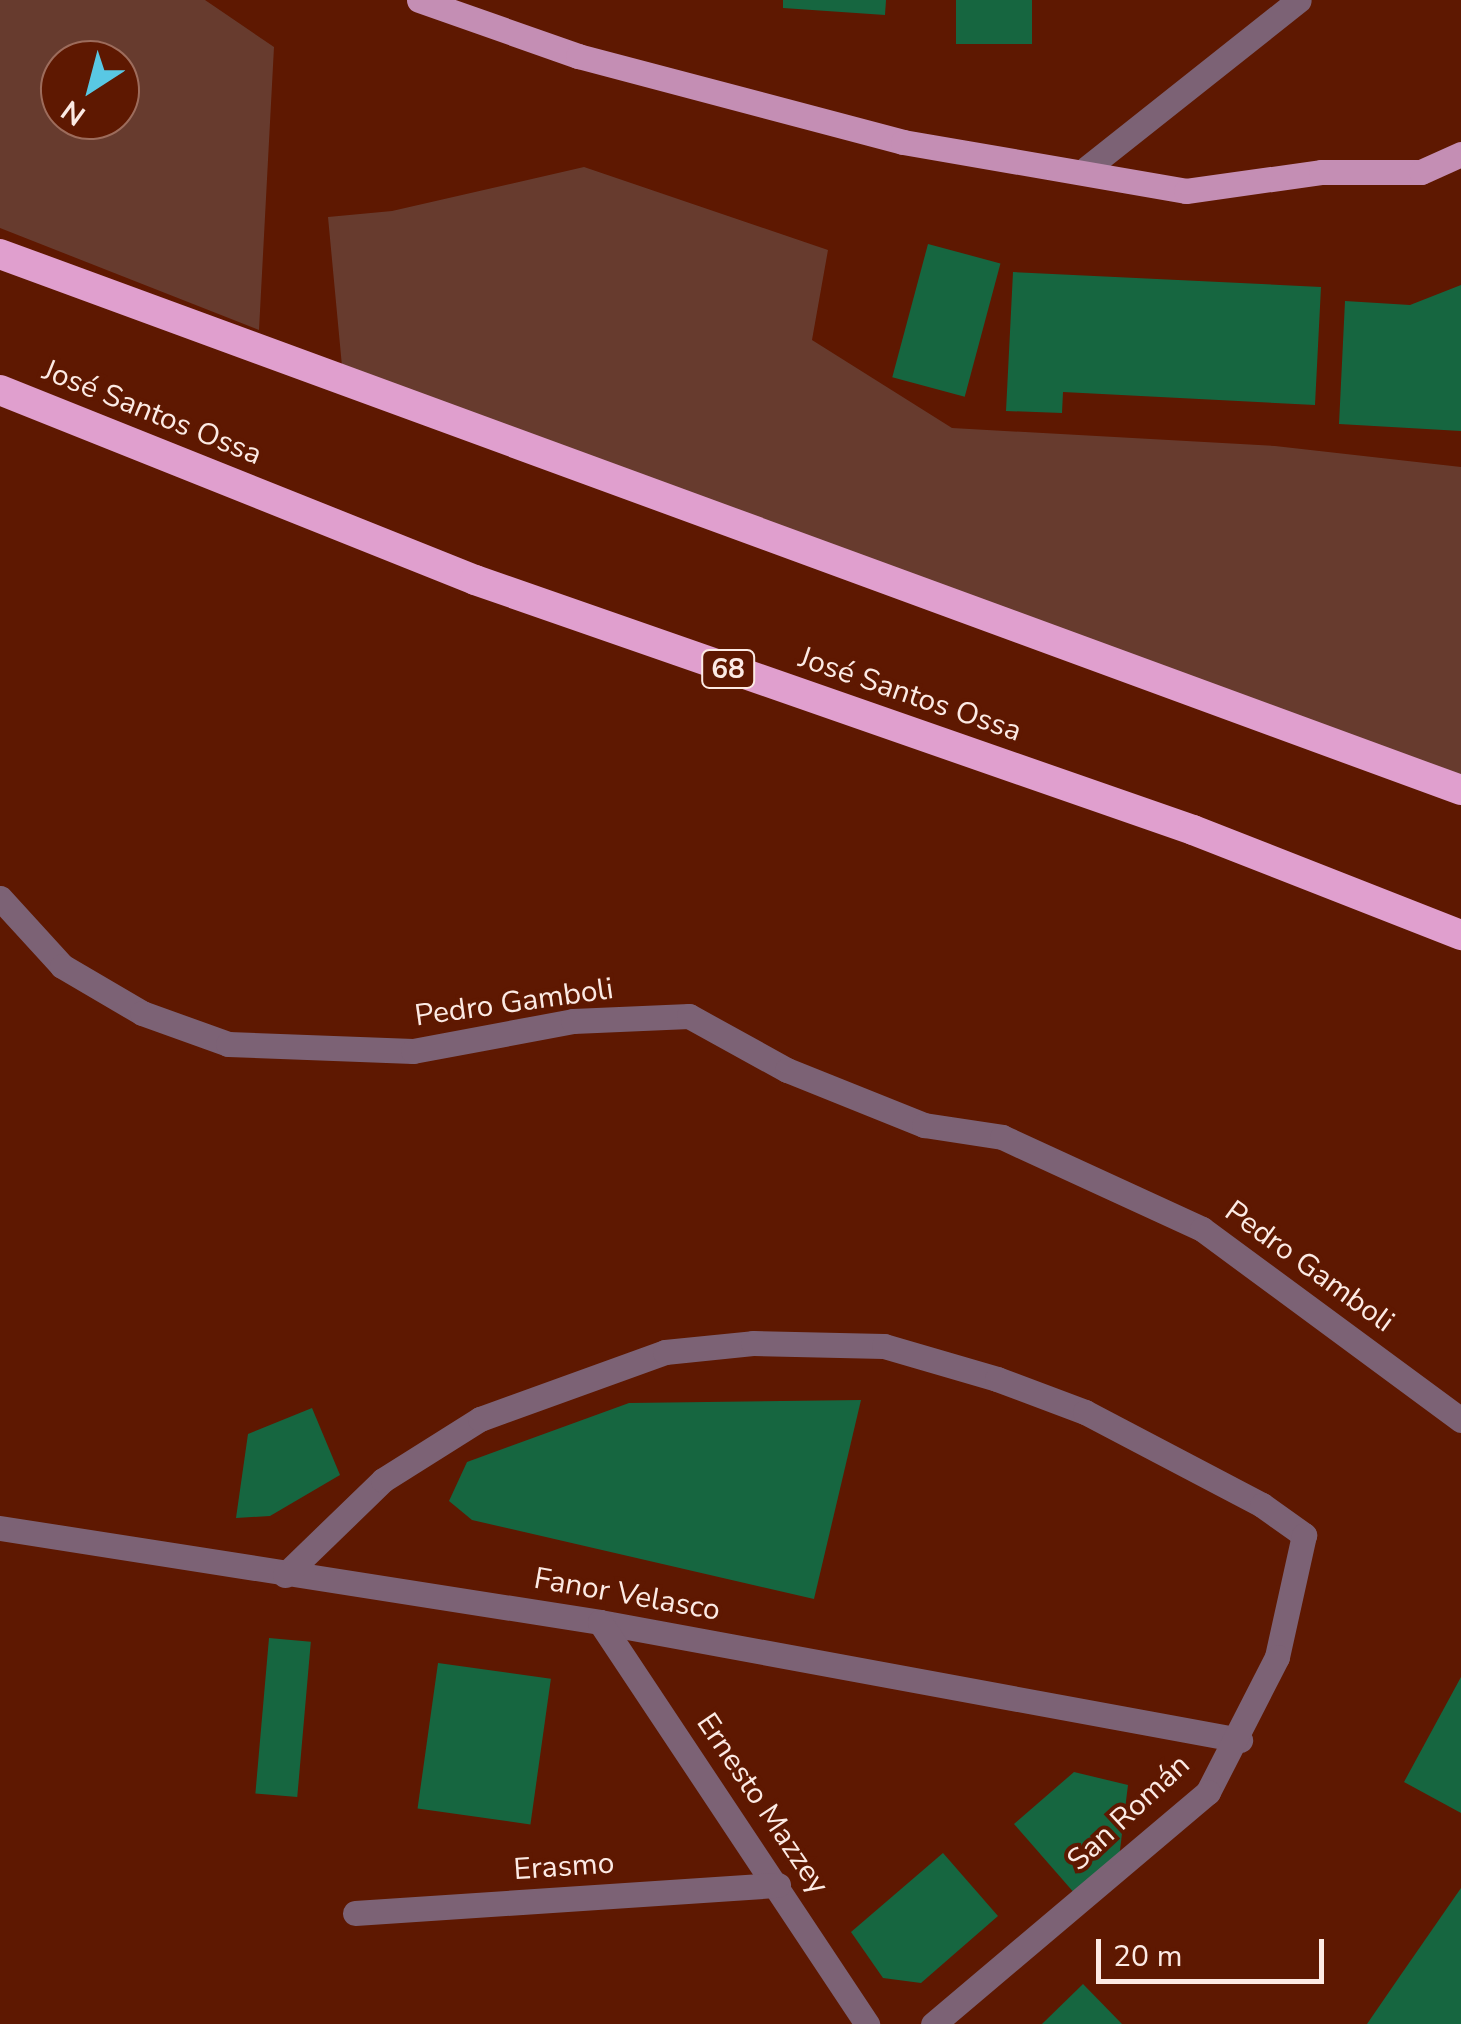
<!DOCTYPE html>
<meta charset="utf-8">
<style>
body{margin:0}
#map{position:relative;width:1461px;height:2024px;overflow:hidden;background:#5e1801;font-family:"Nunito Sans",sans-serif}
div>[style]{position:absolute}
.green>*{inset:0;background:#673b2e}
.building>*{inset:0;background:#166640;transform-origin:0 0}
.minor>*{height:25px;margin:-12.5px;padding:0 12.5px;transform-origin:12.5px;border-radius:12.5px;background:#7c6275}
.major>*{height:25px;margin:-12.5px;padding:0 12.5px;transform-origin:12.5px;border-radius:12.5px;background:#c48eb4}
.highway>*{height:30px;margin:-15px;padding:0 15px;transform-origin:15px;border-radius:15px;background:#e09fce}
span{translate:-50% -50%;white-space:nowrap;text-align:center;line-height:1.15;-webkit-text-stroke:8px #5e1801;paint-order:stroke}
.shield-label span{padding:2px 8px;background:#5e1801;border:2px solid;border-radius:8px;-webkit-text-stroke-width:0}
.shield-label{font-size:28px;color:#fceae4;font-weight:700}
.street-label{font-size:30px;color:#fceae4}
.north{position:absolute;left:40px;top:40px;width:100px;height:100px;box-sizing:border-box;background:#5e1801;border:2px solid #9d6c5c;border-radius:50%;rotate:216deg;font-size:28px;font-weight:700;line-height:40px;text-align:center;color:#fceae4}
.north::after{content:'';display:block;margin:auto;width:35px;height:45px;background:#59c8e4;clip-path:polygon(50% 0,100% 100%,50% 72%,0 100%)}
.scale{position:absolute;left:1096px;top:1939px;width:228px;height:45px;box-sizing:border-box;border:5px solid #fceae4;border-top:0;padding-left:12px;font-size:30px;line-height:35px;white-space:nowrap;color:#fceae4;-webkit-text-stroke:8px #5e1801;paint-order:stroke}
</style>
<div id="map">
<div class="green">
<i style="clip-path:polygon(evenodd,0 0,205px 0,274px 47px,259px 330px,0 228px,0 0,120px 60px,120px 120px,60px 120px,60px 60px,120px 60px)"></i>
<i style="clip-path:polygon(584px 167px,828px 250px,812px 340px,952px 428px,1275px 446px,1461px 467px,1461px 776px,343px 377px,328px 217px,392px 211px)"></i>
</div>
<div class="building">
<i style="clip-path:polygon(783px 0,886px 0,885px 15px,783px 8px)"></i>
<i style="left:956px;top:0;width:76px;height:44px"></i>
<i style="left:928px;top:244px;width:75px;height:138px;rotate:15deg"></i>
<i style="clip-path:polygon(1013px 272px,1321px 287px,1315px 405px,1063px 392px,1062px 413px,1006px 411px)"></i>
<i style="clip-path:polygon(1461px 285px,1461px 431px,1339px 424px,1345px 301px,1410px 305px)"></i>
<i style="clip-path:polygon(861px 1400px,814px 1599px,472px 1520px,449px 1501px,467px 1462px,629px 1403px)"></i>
<i style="clip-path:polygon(312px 1408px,340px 1475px,270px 1516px,236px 1518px,248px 1434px)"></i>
<i style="left:269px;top:1638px;width:42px;height:156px;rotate:5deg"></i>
<i style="left:438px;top:1663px;width:114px;height:147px;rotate:8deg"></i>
<i style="clip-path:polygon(1461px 1677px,1461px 1813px,1404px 1782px)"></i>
<i style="clip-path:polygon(1074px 1772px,1128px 1785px,1119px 1858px,1076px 1895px,1014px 1824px)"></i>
<i style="clip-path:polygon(943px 1853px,998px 1916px,921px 1983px,883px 1978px,851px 1932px)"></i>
<i style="clip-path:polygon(1461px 1888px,1461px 2024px,1367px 2024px,1400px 1976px)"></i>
<i style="clip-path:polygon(1083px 1984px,1122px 2024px,1042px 2024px)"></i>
</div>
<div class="minor">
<i style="left:1087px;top:168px;width:270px;rotate:-38.4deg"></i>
<i style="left:0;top:898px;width:92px;rotate:47.6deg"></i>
<i style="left:62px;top:966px;width:93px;rotate:30.4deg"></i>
<i style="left:142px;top:1013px;width:91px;rotate:19.8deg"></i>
<i style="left:228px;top:1044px;width:185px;rotate:2.2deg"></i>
<i style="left:413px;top:1051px;width:163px;rotate:-10.6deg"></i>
<i style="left:573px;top:1021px;width:116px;rotate:-2.5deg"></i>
<i style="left:689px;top:1016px;width:112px;rotate:28.9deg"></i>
<i style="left:787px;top:1070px;width:148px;rotate:21.9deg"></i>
<i style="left:924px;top:1125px;width:79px;rotate:8.7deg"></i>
<i style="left:1002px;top:1137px;width:220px;rotate:24.7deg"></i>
<i style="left:1202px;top:1229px;width:322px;rotate:36.4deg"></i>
<i style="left:0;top:1528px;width:607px;rotate:8.9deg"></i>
<i style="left:600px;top:1622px;width:651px;rotate:10.45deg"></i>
<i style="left:285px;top:1575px;width:136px;rotate:-44.1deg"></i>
<i style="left:383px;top:1480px;width:115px;rotate:-32.2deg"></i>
<i style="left:480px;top:1419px;width:197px;rotate:-19.9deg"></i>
<i style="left:665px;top:1352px;width:88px;rotate:-5.8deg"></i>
<i style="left:753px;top:1343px;width:131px;rotate:1.3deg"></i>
<i style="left:884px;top:1346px;width:118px;rotate:16.3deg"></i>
<i style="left:997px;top:1379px;width:94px;rotate:20.6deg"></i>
<i style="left:1085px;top:1412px;width:200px;rotate:27.7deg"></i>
<i style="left:1262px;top:1505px;width:52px;rotate:35.5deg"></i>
<i style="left:1304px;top:1535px;width:125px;rotate:102.5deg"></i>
<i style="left:1277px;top:1657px;width:152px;rotate:117.1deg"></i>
<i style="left:1208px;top:1792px;width:360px;rotate:139.8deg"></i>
<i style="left:600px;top:1622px;width:483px;rotate:56.4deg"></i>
<i style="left:355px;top:1913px;width:424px;rotate:-3.8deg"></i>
</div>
<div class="major">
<i style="left:419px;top:0;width:169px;rotate:19.4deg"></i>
<i style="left:578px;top:56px;width:336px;rotate:14.8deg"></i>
<i style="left:903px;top:142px;width:287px;rotate:9.8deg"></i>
<i style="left:1186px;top:191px;width:136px;rotate:-8deg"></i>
<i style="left:1321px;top:172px;width:100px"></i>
<i style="left:1421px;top:172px;width:44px;rotate:-24.2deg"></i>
</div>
<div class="highway">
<i style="left:0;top:254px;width:1556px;rotate:20.15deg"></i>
<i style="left:0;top:390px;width:512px;rotate:21.8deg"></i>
<i style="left:475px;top:580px;width:760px;rotate:19.2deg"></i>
<i style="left:1193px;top:830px;width:288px;rotate:21.4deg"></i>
</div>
<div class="shield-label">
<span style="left:728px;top:669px">68</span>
</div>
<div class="street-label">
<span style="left:152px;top:413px;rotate:22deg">José Santos Ossa</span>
<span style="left:910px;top:695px;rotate:19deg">José Santos Ossa</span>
<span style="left:514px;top:1003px;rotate:-8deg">Pedro Gamboli</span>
<span style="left:1309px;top:1267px;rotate:36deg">Pedro Gamboli</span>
<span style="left:627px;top:1595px;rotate:10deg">Fanor Velasco</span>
<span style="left:762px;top:1804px;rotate:56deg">Ernesto Mazzey</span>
<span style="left:1129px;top:1813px;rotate:-43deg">San Román</span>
<span style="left:564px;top:1867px;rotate:-4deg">Erasmo</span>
</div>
<div class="north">N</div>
<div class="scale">20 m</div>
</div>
